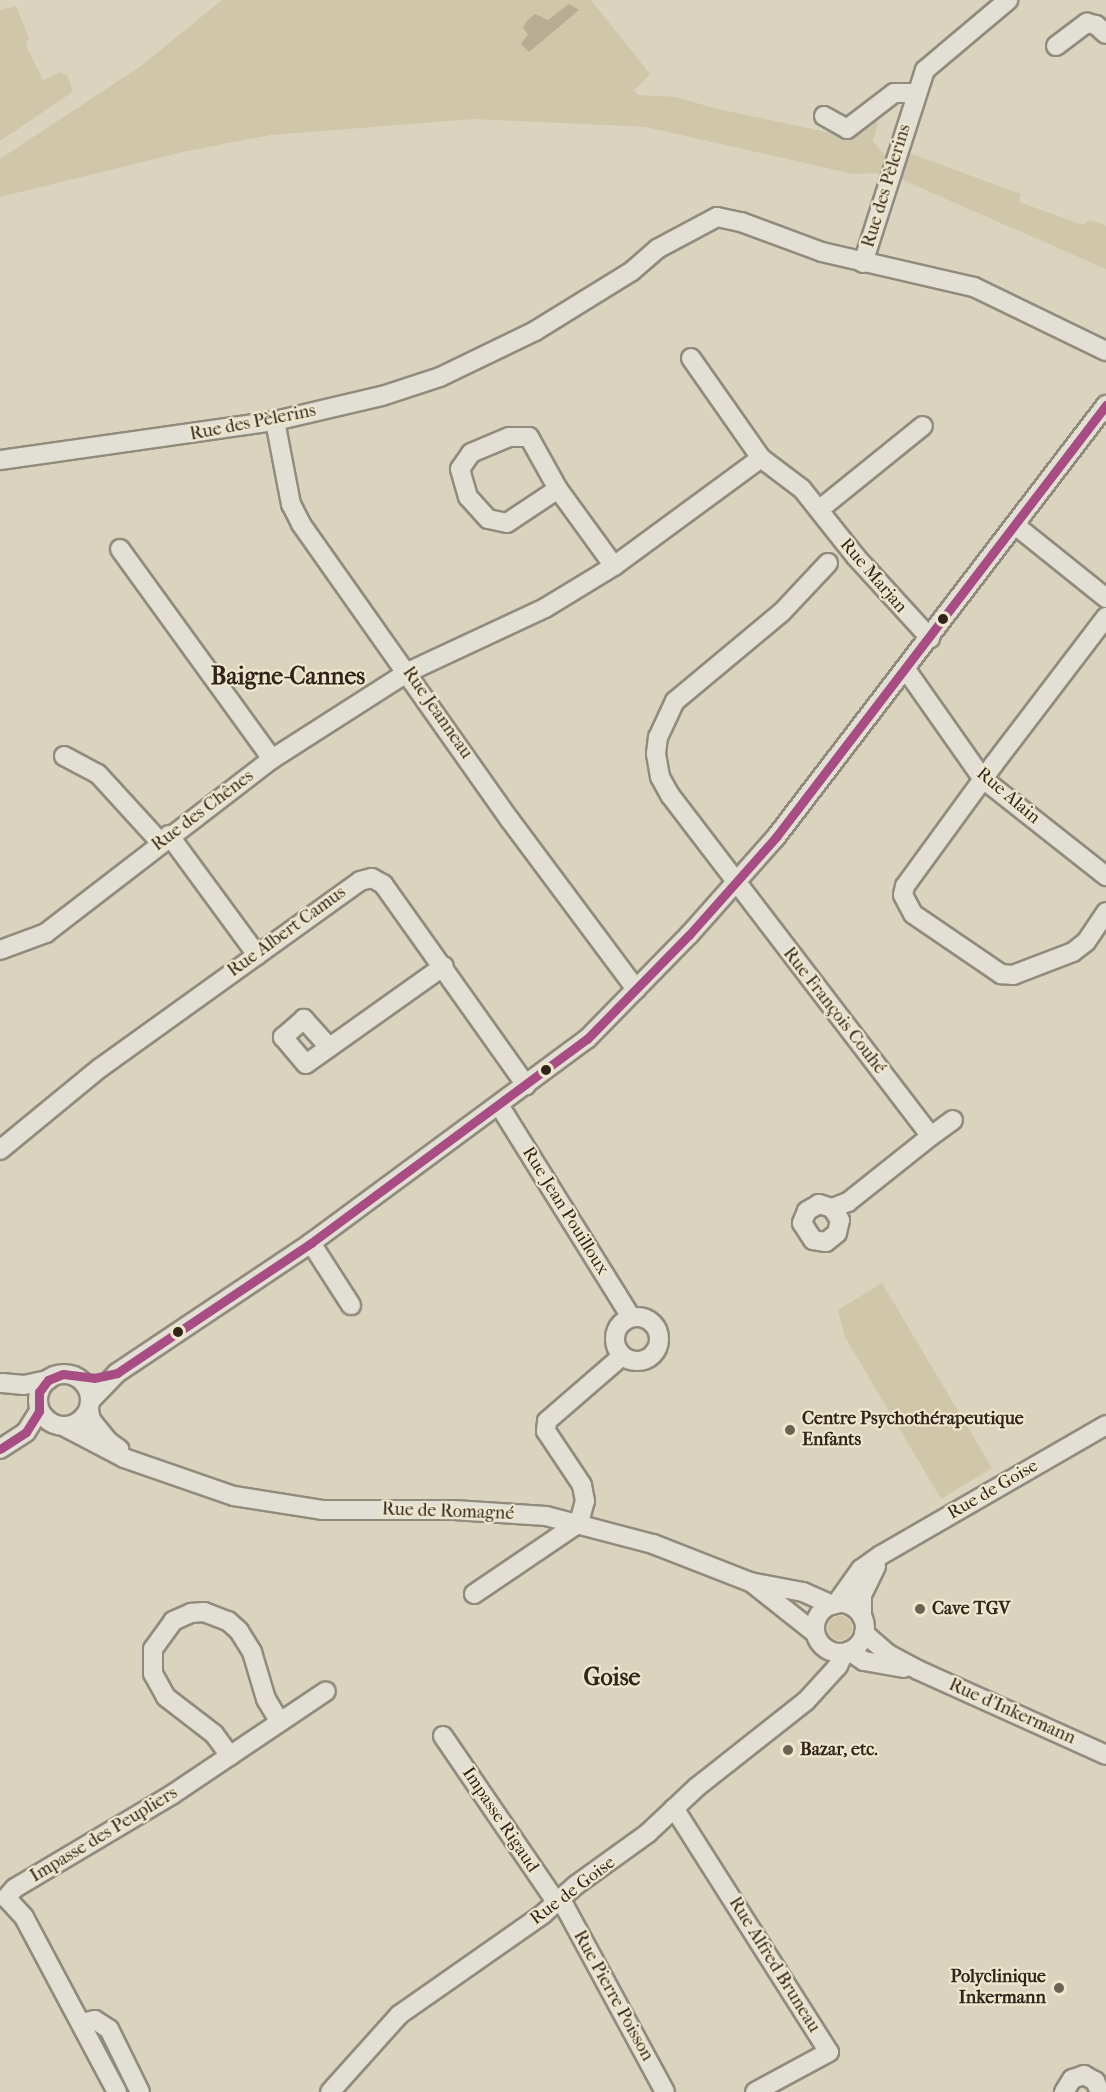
<!DOCTYPE html>
<meta charset="utf-8">
<style>
body{margin:0}
#map{position:relative;width:1106px;height:2092px;overflow:hidden;background:#dad4be;font-family:"IM FELL French Canon",serif}
div>[style]{position:absolute}
.green>*{inset:0;background:#d0c6a9}
.round{border-radius:50%}
.water>*{inset:0;background:#b7ad92}
.roads{filter:drop-shadow(2px 0 #918b7e) drop-shadow(-2px 0 #918b7e) drop-shadow(0 2px #918b7e) drop-shadow(0 -2px #918b7e)}
.minor>*{height:18px;margin:-9px;padding:0 9px;transform-origin:9px;border-radius:9px;background:#e2dfd4}
.minor>.ring{margin:-9px;padding:0;box-sizing:content-box;background:none;border:18px solid #e2dfd4;border-radius:50%}
.bus-1>*{height:9px;margin:-4.5px;padding:0 4.5px;transform-origin:4.5px;border-radius:4.5px;background:#a84d84}
.dots>*{width:16px;height:16px;translate:-50% -50%;box-sizing:border-box;border:3px solid #efe7cd;border-radius:50%}
span{translate:-50% -50%;white-space:nowrap;text-align:center;line-height:1.15;-webkit-text-stroke:4.5px #efe7cd;paint-order:stroke}
.street-label{font-size:18px;color:#31241b}
.poi-label{font-size:18px;color:#31241b;font-weight:700}
.left{translate:0 -50%;text-align:left}
.right{translate:-100% -50%;text-align:right}
.district-label{font-size:24px;color:#31241b;font-weight:700}
</style>
<div id="map">
<div class="green">
<i style="clip-path:polygon(222px 0,591px 0,650px 74px,634px 91px,638px 95px,676px 97px,717px 109px,846px 136px,874px 119px,878px 122px,873px 141px,885px 156px,881px 173px,853px 174px,646px 127px,474px 119px,271px 135px,187px 151px,0 197px,0 159px,141px 66px)"></i>
<i style="clip-path:polygon(16px 6px,29px 38px,26px 45px,43px 80px,60px 72px,67px 75px,72px 88px,71px 93px,0 141px,0 10px)"></i>
<i style="clip-path:polygon(909px 153px,1021px 194px,1019px 202px,1083px 225px,1090px 220px,1106px 226px,1106px 269px,896px 177px)"></i>
<i style="clip-path:polygon(882px 1283px,992px 1468px,941px 1499px,845px 1337px,838px 1310px)"></i>
<i class="round" style="left:828px;top:1616px;width:24px;height:24px"></i>
</div>
<div class="water">
<i style="clip-path:polygon(569px 4px,579px 10px,529px 52px,521px 44px,528px 34px,523px 28px,527px 21px,535px 14px,548px 20px)"></i>
</div>
<div class="roads">
<div class="minor">
<i style="left:1056px;top:46px;width:39px;rotate:-37deg"></i>
<i style="left:1087px;top:23px;width:9px;rotate:13deg"></i>
<i style="left:1096px;top:25px;width:13px;rotate:42deg"></i>
<i style="left:824px;top:116px;width:26px;rotate:29deg"></i>
<i style="left:847px;top:129px;width:59px;rotate:-37.5deg"></i>
<i style="left:894px;top:93px;width:22px"></i>
<i style="left:863px;top:263px;width:203px;rotate:-72.2deg"></i>
<i style="left:925px;top:70px;width:109px;rotate:-40.1deg"></i>
<i style="left:275px;top:421px;width:85px;rotate:79.1deg"></i>
<i style="left:291px;top:504px;width:22px;rotate:63deg"></i>
<i style="left:301px;top:524px;width:362px;rotate:54.8deg"></i>
<i style="left:510px;top:820px;width:211px;rotate:53.3deg"></i>
<i style="left:761px;top:458px;width:51px;rotate:37.1deg"></i>
<i style="left:802px;top:489px;width:87px;rotate:51.5deg"></i>
<i style="left:856px;top:557px;width:110px;rotate:47.6deg"></i>
<i style="left:0;top:460px;width:278px;rotate:-8.1deg"></i>
<i style="left:275px;top:421px;width:110px;rotate:-13.2deg"></i>
<i style="left:382px;top:396px;width:61px;rotate:-18.1deg"></i>
<i style="left:440px;top:377px;width:106px;rotate:-25.8deg"></i>
<i style="left:535px;top:331px;width:114px;rotate:-31.7deg"></i>
<i style="left:632px;top:271px;width:33px;rotate:-41deg"></i>
<i style="left:657px;top:249px;width:68px;rotate:-28.1deg"></i>
<i style="left:717px;top:217px;width:25px;rotate:12deg"></i>
<i style="left:741px;top:222px;width:86px;rotate:20.3deg"></i>
<i style="left:822px;top:252px;width:156px;rotate:13deg"></i>
<i style="left:974px;top:287px;width:147px;rotate:25.9deg"></i>
<i style="left:558px;top:489px;width:61px;rotate:146.3deg"></i>
<i style="left:507px;top:523px;width:19px;rotate:-168deg"></i>
<i style="left:488px;top:519px;width:30px;rotate:-132deg"></i>
<i style="left:468px;top:497px;width:29px;rotate:-106deg"></i>
<i style="left:460px;top:469px;width:19px;rotate:-55deg"></i>
<i style="left:471px;top:453px;width:41px;rotate:-22.8deg"></i>
<i style="left:509px;top:437px;width:20px"></i>
<i style="left:529px;top:437px;width:60px;rotate:60.9deg"></i>
<i style="left:558px;top:489px;width:95px;rotate:54deg"></i>
<i style="left:820px;top:509px;width:132px;rotate:-38.9deg"></i>
<i style="left:1015px;top:525px;width:117px;rotate:38.7deg"></i>
<i style="left:120px;top:549px;width:259px;rotate:54.1deg"></i>
<i style="left:828px;top:563px;width:67px;rotate:133.2deg"></i>
<i style="left:782px;top:612px;width:139px;rotate:140.2deg"></i>
<i style="left:675px;top:701px;width:40px;rotate:115deg"></i>
<i style="left:658px;top:737px;width:17px;rotate:97deg"></i>
<i style="left:656px;top:754px;width:23px;rotate:80deg"></i>
<i style="left:660px;top:777px;width:21px;rotate:61deg"></i>
<i style="left:670px;top:795px;width:429px;rotate:52.6deg"></i>
<i style="left:931px;top:1136px;width:106px;rotate:141.5deg"></i>
<i style="left:848px;top:1202px;width:17px;rotate:159deg"></i>
<i style="left:832px;top:1208px;width:14px;rotate:-163deg"></i>
<i style="left:819px;top:1204px;width:14px;rotate:150deg"></i>
<i style="left:807px;top:1211px;width:13px;rotate:113deg"></i>
<i style="left:802px;top:1223px;width:20px;rotate:57deg"></i>
<i style="left:813px;top:1240px;width:13px;rotate:9deg"></i>
<i style="left:826px;top:1242px;width:14px;rotate:-39deg"></i>
<i style="left:837px;top:1233px;width:13px;rotate:-77deg"></i>
<i style="left:840px;top:1220px;width:14px;rotate:-124deg"></i>
<i style="left:1106px;top:617px;width:185px;rotate:127.3deg"></i>
<i style="left:994px;top:764px;width:151px;rotate:126.1deg"></i>
<i style="left:905px;top:886px;width:9px;rotate:103deg"></i>
<i style="left:903px;top:895px;width:21px;rotate:62deg"></i>
<i style="left:913px;top:914px;width:107px;rotate:34.3deg"></i>
<i style="left:1001px;top:974px;width:12px;rotate:5deg"></i>
<i style="left:1013px;top:975px;width:64px;rotate:-21deg"></i>
<i style="left:1073px;top:952px;width:16px;rotate:-38deg"></i>
<i style="left:1086px;top:942px;width:36px;rotate:-56deg"></i>
<i style="left:907px;top:671px;width:132px;rotate:54.9deg"></i>
<i style="left:983px;top:779px;width:157px;rotate:38.3deg"></i>
<i style="left:64px;top:756px;width:38px;rotate:28deg"></i>
<i style="left:98px;top:774px;width:92px;rotate:47.6deg"></i>
<i style="left:169px;top:835px;width:149px;rotate:53.7deg"></i>
<i style="left:0;top:950px;width:49px;rotate:-20.3deg"></i>
<i style="left:46px;top:933px;width:285px;rotate:-37.6deg"></i>
<i style="left:272px;top:759px;width:161px;rotate:-32.6deg"></i>
<i style="left:408px;top:672px;width:151px;rotate:-25deg"></i>
<i style="left:545px;top:608px;width:81px;rotate:-31.3deg"></i>
<i style="left:614px;top:566px;width:182px;rotate:-36.3deg"></i>
<i style="left:761px;top:458px;width:122px;rotate:-125deg"></i>
<i style="left:329px;top:1047px;width:38px;rotate:-132deg"></i>
<i style="left:304px;top:1019px;width:28px;rotate:139deg"></i>
<i style="left:283px;top:1037px;width:35px;rotate:50deg"></i>
<i style="left:306px;top:1064px;width:169px;rotate:-35.4deg"></i>
<i style="left:499px;top:1105px;width:250px;rotate:58.1deg"></i>
<i style="left:931px;top:1136px;width:27px;rotate:-36deg"></i>
<i style="left:0;top:1150px;width:129px;rotate:-39.4deg"></i>
<i style="left:100px;top:1068px;width:320px;rotate:-35.7deg"></i>
<i style="left:360px;top:881px;width:12px;rotate:-14deg"></i>
<i style="left:372px;top:878px;width:13px;rotate:29deg"></i>
<i style="left:383px;top:884px;width:247px;rotate:54.6deg"></i>
<i style="left:311px;top:1243px;width:74px;rotate:57.2deg"></i>
<i class="ring" style="left:615px;top:1317px;width:26px;height:26px"></i>
<i class="ring" style="left:38px;top:1374px;width:34px;height:34px"></i>
<i style="left:2px;top:1383px;width:22px;rotate:5deg"></i>
<i style="left:24px;top:1385px;width:25px;rotate:-12deg"></i>
<i style="left:90px;top:1401px;width:39px;rotate:-46deg"></i>
<i style="left:117px;top:1373px;width:234px;rotate:-33.8deg"></i>
<i style="left:311px;top:1243px;width:343px;rotate:-36.5deg"></i>
<i style="left:587px;top:1039px;width:146px;rotate:-45.6deg"></i>
<i style="left:689px;top:935px;width:131px;rotate:-48.4deg"></i>
<i style="left:776px;top:837px;width:544px;rotate:-52.62deg"></i>
<i style="left:89px;top:1410px;width:10px;rotate:79deg"></i>
<i style="left:91px;top:1420px;width:27px;rotate:51deg"></i>
<i style="left:108px;top:1441px;width:14px;rotate:36deg"></i>
<i style="left:65px;top:1427px;width:67px;rotate:27.7deg"></i>
<i style="left:124px;top:1458px;width:116px;rotate:19.1deg"></i>
<i style="left:234px;top:1496px;width:89px;rotate:9deg"></i>
<i style="left:322px;top:1510px;width:132px"></i>
<i style="left:454px;top:1510px;width:92px;rotate:3.7deg"></i>
<i style="left:546px;top:1516px;width:111px;rotate:14.7deg"></i>
<i style="left:653px;top:1544px;width:104px;rotate:21.4deg"></i>
<i style="left:750px;top:1582px;width:54px;rotate:10.7deg"></i>
<i style="left:803px;top:1592px;width:32px;rotate:24deg"></i>
<i style="left:0;top:1449px;width:31px;rotate:-33deg"></i>
<i style="left:26px;top:1432px;width:25px;rotate:-58deg"></i>
<i style="left:752px;top:1583px;width:80px;rotate:38.4deg"></i>
<i style="left:474px;top:1594px;width:127px;rotate:-34.1deg"></i>
<i style="left:579px;top:1523px;width:23px;rotate:-75deg"></i>
<i style="left:585px;top:1501px;width:16px;rotate:-101deg"></i>
<i style="left:582px;top:1485px;width:65px;rotate:-123.7deg"></i>
<i style="left:546px;top:1431px;width:10px;rotate:-84deg"></i>
<i style="left:547px;top:1421px;width:99px;rotate:-40.9deg"></i>
<i class="ring" style="left:815px;top:1603px;width:32px;height:32px"></i>
<i style="left:836px;top:1604px;width:43px;rotate:-54.5deg"></i>
<i style="left:861px;top:1569px;width:24px;rotate:-35deg"></i>
<i style="left:881px;top:1555px;width:260px;rotate:-30deg"></i>
<i style="left:862px;top:1617px;width:22px;rotate:-90deg"></i>
<i style="left:862px;top:1595px;width:32px;rotate:-64deg"></i>
<i style="left:864px;top:1633px;width:32px;rotate:41deg"></i>
<i style="left:888px;top:1654px;width:34px;rotate:28deg"></i>
<i style="left:918px;top:1670px;width:206px;rotate:24.3deg"></i>
<i style="left:849px;top:1651px;width:18px;rotate:34deg"></i>
<i style="left:864px;top:1661px;width:40px;rotate:10deg"></i>
<i style="left:443px;top:1736px;width:195px;rotate:55.7deg"></i>
<i style="left:553px;top:1897px;width:16px;rotate:40deg"></i>
<i style="left:565px;top:1907px;width:210px;rotate:61.6deg"></i>
<i style="left:230px;top:1756px;width:27px;rotate:-126deg"></i>
<i style="left:214px;top:1734px;width:61px;rotate:-142.4deg"></i>
<i style="left:166px;top:1697px;width:26px;rotate:-119deg"></i>
<i style="left:153px;top:1674px;width:25px;rotate:-90deg"></i>
<i style="left:153px;top:1649px;width:34px;rotate:-54deg"></i>
<i style="left:173px;top:1621px;width:20px;rotate:-24deg"></i>
<i style="left:191px;top:1613px;width:13px;rotate:-4deg"></i>
<i style="left:204px;top:1612px;width:26px;rotate:21deg"></i>
<i style="left:228px;top:1621px;width:15px;rotate:42deg"></i>
<i style="left:239px;top:1631px;width:25px;rotate:58deg"></i>
<i style="left:252px;top:1652px;width:49px;rotate:73.4deg"></i>
<i style="left:266px;top:1699px;width:26px;rotate:59deg"></i>
<i style="left:674px;top:1808px;width:289px;rotate:57.6deg"></i>
<i style="left:829px;top:2052px;width:84px;rotate:151.6deg"></i>
<i style="left:81px;top:2023px;width:14px;rotate:-12deg"></i>
<i style="left:95px;top:2020px;width:17px;rotate:33deg"></i>
<i style="left:109px;top:2029px;width:70px;rotate:63.8deg"></i>
<i style="left:117px;top:2092px;width:198px;rotate:-118deg"></i>
<i style="left:24px;top:1917px;width:26px;rotate:-133deg"></i>
<i style="left:6px;top:1898px;width:13px;rotate:-48deg"></i>
<i style="left:15px;top:1888px;width:184px;rotate:-30.7deg"></i>
<i style="left:173px;top:1794px;width:184px;rotate:-33.9deg"></i>
<i style="left:330px;top:2092px;width:103px;rotate:-48.1deg"></i>
<i style="left:399px;top:2015px;width:176px;rotate:-35deg"></i>
<i style="left:543px;top:1914px;width:44px;rotate:-41.3deg"></i>
<i style="left:576px;top:1885px;width:89px;rotate:-35.8deg"></i>
<i style="left:648px;top:1833px;width:67px;rotate:-43.2deg"></i>
<i style="left:697px;top:1787px;width:139px;rotate:-38.3deg"></i>
<i style="left:806px;top:1701px;width:47px;rotate:-47.6deg"></i>
<i style="left:838px;top:1666px;width:14px;rotate:-65deg"></i>
<i style="left:1064px;top:2092px;width:15px;rotate:-58deg"></i>
<i style="left:1072px;top:2079px;width:13px;rotate:-18deg"></i>
<i style="left:1084px;top:2075px;width:13px;rotate:29deg"></i>
<i style="left:1095px;top:2081px;width:12px;rotate:66deg"></i>
</div>
</div>
<div class="bus-1">
<i style="left:0;top:1449px;width:31px;rotate:-33deg"></i>
<i style="left:26px;top:1432px;width:25px;rotate:-58deg"></i>
<i style="left:39px;top:1411px;width:19px;rotate:-90deg"></i>
<i style="left:39px;top:1392px;width:15px;rotate:-53deg"></i>
<i style="left:48px;top:1380px;width:16px;rotate:-22deg"></i>
<i style="left:63px;top:1374px;width:31px;rotate:7deg"></i>
<i style="left:94px;top:1378px;width:24px;rotate:-12deg"></i>
<i style="left:117px;top:1373px;width:234px;rotate:-33.8deg"></i>
<i style="left:311px;top:1243px;width:343px;rotate:-36.5deg"></i>
<i style="left:587px;top:1039px;width:146px;rotate:-45.6deg"></i>
<i style="left:689px;top:935px;width:131px;rotate:-48.4deg"></i>
<i style="left:776px;top:837px;width:544px;rotate:-52.62deg"></i>
</div>
<div class="dots">
<i style="left:943px;top:619px;background:#31241b"></i>
<i style="left:546px;top:1070px;background:#31241b"></i>
<i style="left:178px;top:1332px;background:#31241b"></i>
<i style="left:790px;top:1430px;background:#6c6254"></i>
<i style="left:920px;top:1609px;background:#6c6254"></i>
<i style="left:788px;top:1750px;background:#6c6254"></i>
<i style="left:1059px;top:1988px;background:#6c6254"></i>
</div>
<div class="street-label">
<span style="left:887px;top:186px;rotate:-73deg">Rue des Pèlerins</span>
<span style="left:253px;top:423px;rotate:-11deg">Rue des Pèlerins</span>
<span style="left:873px;top:576px;rotate:49deg">Rue Marjan</span>
<span style="left:437px;top:713px;rotate:55deg">Rue Jeanneau</span>
<span style="left:1008px;top:796px;rotate:40deg">Rue Alain</span>
<span style="left:203px;top:811px;rotate:-37deg">Rue des Chênes</span>
<span style="left:287px;top:932px;rotate:-36deg">Rue Albert Camus</span>
<span style="left:834px;top:1011px;rotate:52deg">Rue François Couhé</span>
<span style="left:565px;top:1211px;rotate:58deg">Rue Jean Pouilloux</span>
<span style="left:993px;top:1490px;rotate:-30deg">Rue de Goise</span>
<span style="left:448px;top:1512px;rotate:2deg">Rue de Romagné</span>
<span style="left:1012px;top:1712px;rotate:24deg">Rue d'Inkermann</span>
<span style="left:500px;top:1820px;rotate:56deg">Impasse Rigaud</span>
<span style="left:104px;top:1835px;rotate:-31deg">Impasse des Peupliers</span>
<span style="left:573px;top:1891px;rotate:-37deg">Rue de Goise</span>
<span style="left:774px;top:1965px;rotate:58deg">Rue Alfred Bruneau</span>
<span style="left:613px;top:1996px;rotate:61deg">Rue Pierre Poisson</span>
</div>
<div class="poi-label">
<span class="left" style="left:802px;top:1430px">Centre Psychothérapeutique<br>Enfants</span>
<span class="left" style="left:932px;top:1609px">Cave TGV</span>
<span class="left" style="left:800px;top:1750px">Bazar, etc.</span>
<span class="right" style="left:1046px;top:1988px">Polyclinique<br>Inkermann</span>
</div>
<div class="district-label">
<span style="left:288px;top:677px">Baigne-Cannes</span>
<span style="left:612px;top:1678px">Goise</span>
</div>
</div>
